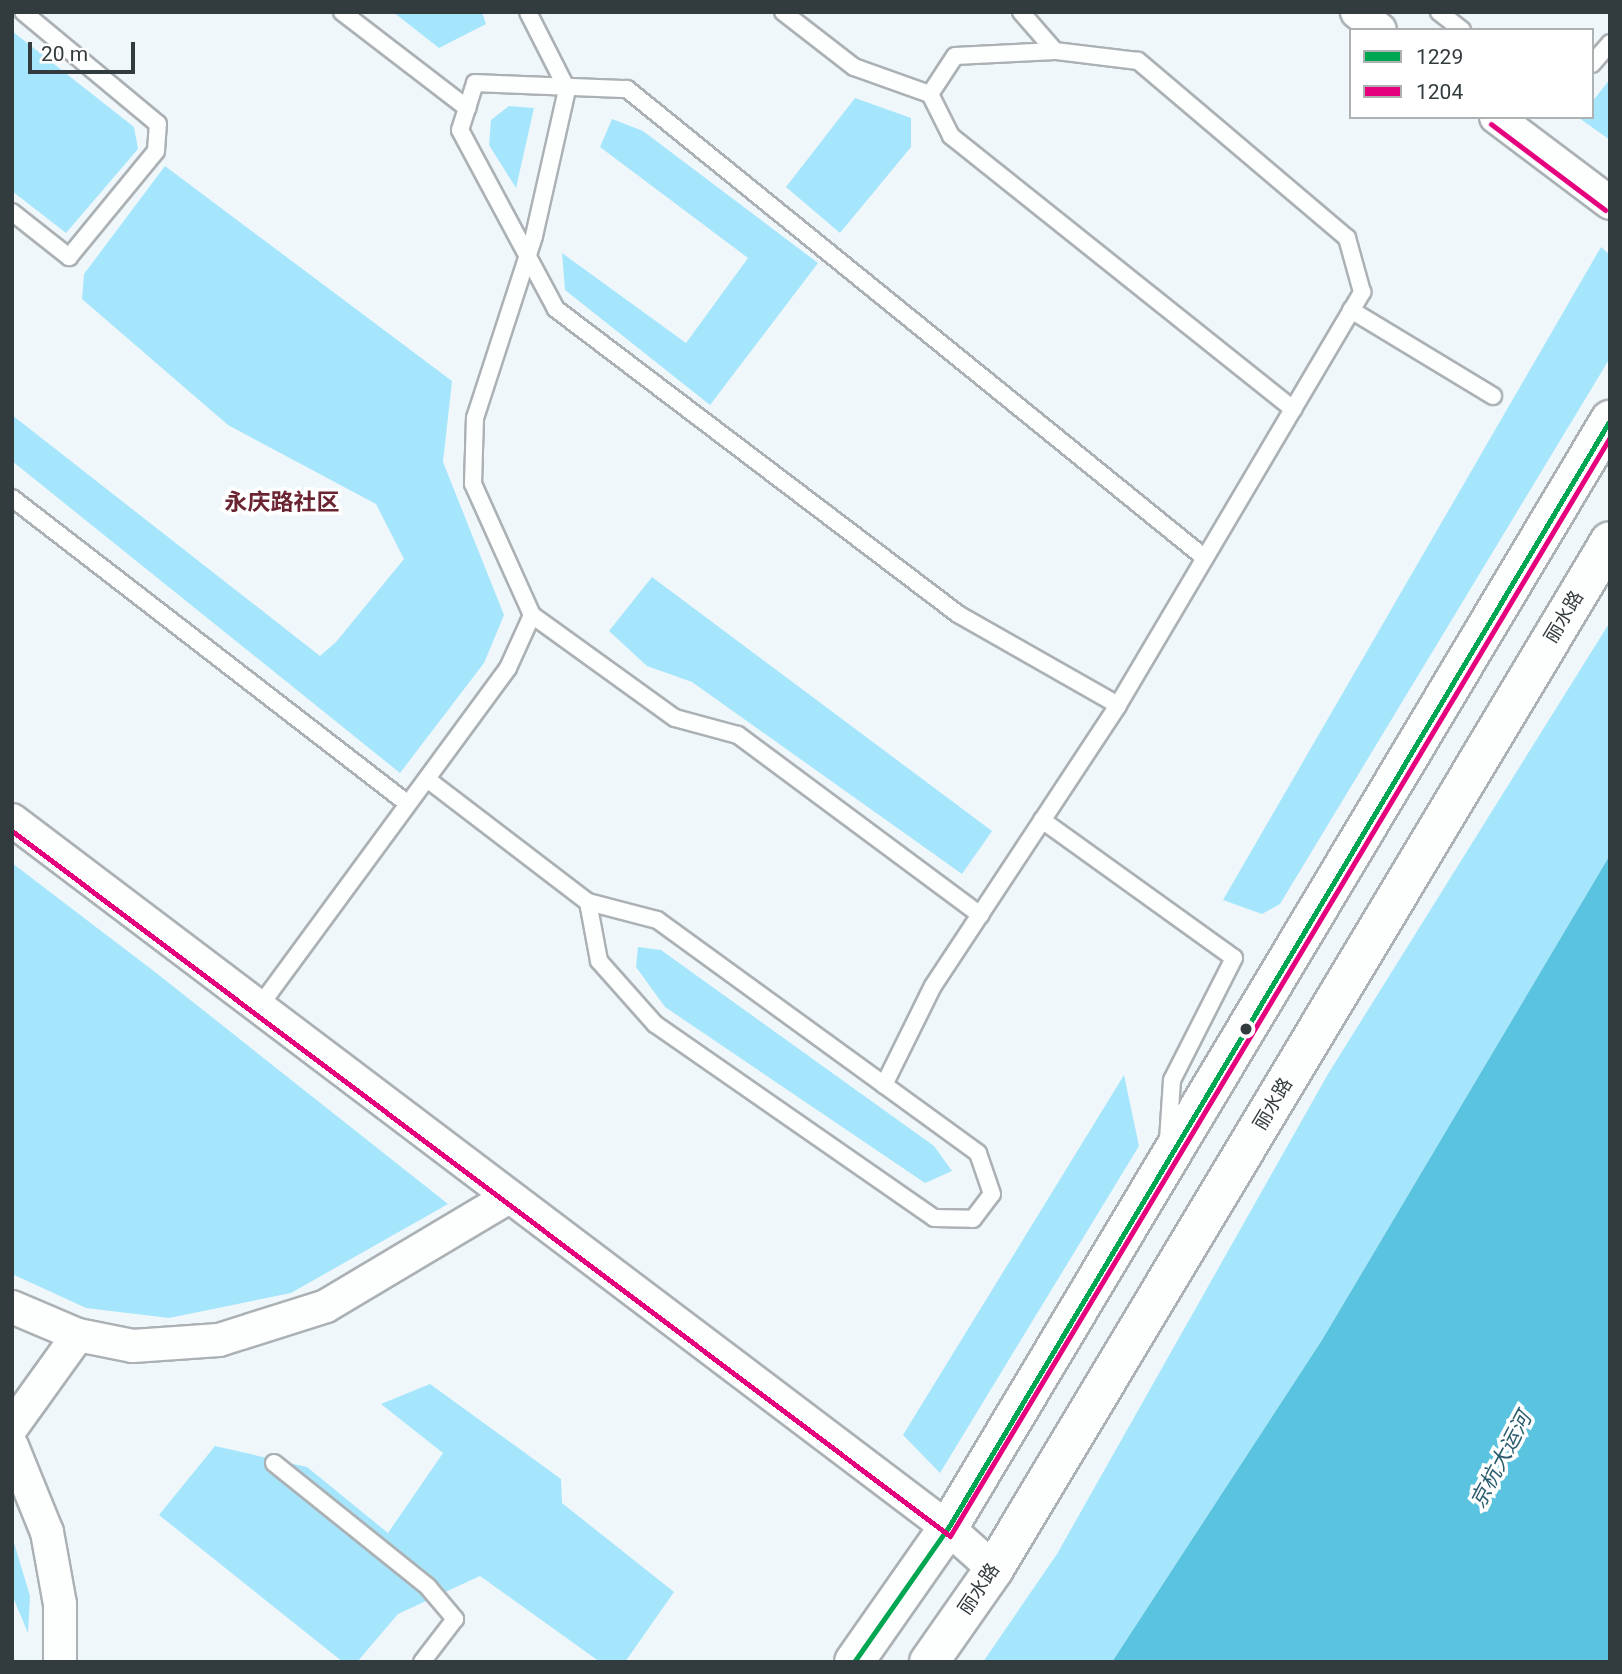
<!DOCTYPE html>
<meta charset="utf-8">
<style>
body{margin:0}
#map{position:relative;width:1622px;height:1674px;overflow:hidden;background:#f0f7fa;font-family:Roboto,"Noto Sans SC",sans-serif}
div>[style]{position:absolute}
.green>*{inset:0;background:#a6e6fc}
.water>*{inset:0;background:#5ac4e0}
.roads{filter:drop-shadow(2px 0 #abb1b4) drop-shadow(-2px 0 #abb1b4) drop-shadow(0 2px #abb1b4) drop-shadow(0 -2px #abb1b4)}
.service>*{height:16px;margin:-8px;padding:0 8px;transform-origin:8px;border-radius:8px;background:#fdfefe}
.minor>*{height:32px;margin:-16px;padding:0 16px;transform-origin:16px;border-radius:16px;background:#fdfefe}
.secondary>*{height:38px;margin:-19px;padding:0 19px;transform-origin:19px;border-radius:19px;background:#fdfefe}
.bus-1>*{height:5px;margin:-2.5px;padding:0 2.5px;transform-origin:2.5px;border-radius:2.5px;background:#00a651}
.bus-2>*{height:5px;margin:-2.5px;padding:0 2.5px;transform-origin:2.5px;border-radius:2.5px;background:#e5007d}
.dots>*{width:19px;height:19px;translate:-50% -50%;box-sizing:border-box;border:4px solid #fff;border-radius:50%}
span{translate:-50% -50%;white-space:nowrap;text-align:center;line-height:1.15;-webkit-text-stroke:7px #fff;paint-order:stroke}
.street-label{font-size:19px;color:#323b3e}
.water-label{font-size:21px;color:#295d6e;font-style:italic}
.quarter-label{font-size:23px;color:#6b2532;font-weight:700}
.frame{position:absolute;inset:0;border:14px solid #323b3e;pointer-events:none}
.legend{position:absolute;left:1349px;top:28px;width:245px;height:91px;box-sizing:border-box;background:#fff;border:2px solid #adb1b2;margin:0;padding:9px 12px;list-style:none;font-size:21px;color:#323b3e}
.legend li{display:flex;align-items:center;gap:14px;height:35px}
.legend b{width:35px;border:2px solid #adb1b2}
.scale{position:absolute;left:28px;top:42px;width:107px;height:32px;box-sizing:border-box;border:4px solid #323b3e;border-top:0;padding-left:9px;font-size:21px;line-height:24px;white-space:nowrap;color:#323b3e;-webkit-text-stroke:5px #fff;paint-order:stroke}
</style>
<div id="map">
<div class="green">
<i style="clip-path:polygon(393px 12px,482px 12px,486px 24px,439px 48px)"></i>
<i style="clip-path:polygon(12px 31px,134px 127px,138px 149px,66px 233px,12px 191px)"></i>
<i style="clip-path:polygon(1610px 79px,1610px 140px,1579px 118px,1592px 117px,1592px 102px)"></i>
<i style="clip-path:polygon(855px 98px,911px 118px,911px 147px,840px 233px,786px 187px)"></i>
<i style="clip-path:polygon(509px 106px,534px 108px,516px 188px,489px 145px,491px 120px)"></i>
<i style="clip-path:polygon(612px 119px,643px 131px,818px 263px,710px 405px,565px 290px,562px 253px,686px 343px,748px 258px,600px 147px)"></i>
<i style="clip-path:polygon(165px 166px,452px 381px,443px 462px,504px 615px,484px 663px,400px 773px,12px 461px,12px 415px,320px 656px,336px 642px,404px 559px,376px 504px,228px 425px,82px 299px,84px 274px)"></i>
<i style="clip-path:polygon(1601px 247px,1610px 255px,1610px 358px,1280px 904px,1262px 914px,1223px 900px)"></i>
<i style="clip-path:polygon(652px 577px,992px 831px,962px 874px,692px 682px,647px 666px,609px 631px)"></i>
<i style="clip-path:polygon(1610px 622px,1610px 855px,1322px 1340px,1112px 1662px,983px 1662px,1057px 1554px,1328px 1074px)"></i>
<i style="clip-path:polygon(12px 863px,155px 972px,448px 1204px,291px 1293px,169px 1318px,86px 1308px,12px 1274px)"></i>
<i style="clip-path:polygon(638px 947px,661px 950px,934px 1146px,952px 1171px,925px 1183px,665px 1007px,636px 967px)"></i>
<i style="clip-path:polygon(1124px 1075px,1139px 1146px,940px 1473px,903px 1435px)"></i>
<i style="clip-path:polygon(430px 1384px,561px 1479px,562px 1503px,674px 1592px,625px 1662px,600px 1662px,480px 1576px,398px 1614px,357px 1662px,343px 1662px,159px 1515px,215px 1446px,307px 1467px,388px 1533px,443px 1453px,381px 1404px)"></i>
<i style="clip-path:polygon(12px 1536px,30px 1596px,28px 1633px,12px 1595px)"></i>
</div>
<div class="water">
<i style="clip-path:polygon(1610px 855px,1610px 1662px,1112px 1662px,1322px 1340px)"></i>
</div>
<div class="roads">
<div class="service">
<i style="left:342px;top:12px;width:158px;rotate:37.5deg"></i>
<i style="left:783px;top:12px;width:90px;rotate:37.8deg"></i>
<i style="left:854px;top:67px;width:81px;rotate:19.6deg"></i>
<i style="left:1439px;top:12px;width:29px;rotate:38deg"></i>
<i style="left:1055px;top:51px;width:100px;rotate:177.1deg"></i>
<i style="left:955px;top:56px;width:45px;rotate:123.3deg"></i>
<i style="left:930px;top:94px;width:47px;rotate:63.4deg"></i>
<i style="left:951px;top:136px;width:438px;rotate:38.6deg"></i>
<i style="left:1592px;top:64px;width:28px;rotate:-49deg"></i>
<i style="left:12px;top:212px;width:73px;rotate:38.3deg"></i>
<i style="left:69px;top:257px;width:137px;rotate:-50.6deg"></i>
<i style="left:156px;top:151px;width:27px;rotate:-86deg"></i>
<i style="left:158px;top:124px;width:175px;rotate:-140.3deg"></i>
<i style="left:1351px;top:310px;width:166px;rotate:31.2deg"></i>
<i style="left:12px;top:498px;width:500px;rotate:37.69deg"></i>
<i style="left:532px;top:615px;width:176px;rotate:35.8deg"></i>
<i style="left:675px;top:718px;width:65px;rotate:15.1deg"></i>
<i style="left:738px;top:735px;width:302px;rotate:36.6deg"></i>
<i style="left:1118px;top:705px;width:184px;rotate:-150.4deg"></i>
<i style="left:958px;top:614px;width:505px;rotate:-142.81deg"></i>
<i style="left:556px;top:309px;width:203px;rotate:-118.2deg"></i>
<i style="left:460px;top:130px;width:49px;rotate:-72.3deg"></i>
<i style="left:475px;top:83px;width:152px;rotate:2.3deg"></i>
<i style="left:627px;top:89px;width:744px;rotate:39.06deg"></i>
<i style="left:427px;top:779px;width:203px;rotate:37.4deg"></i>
<i style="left:588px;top:902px;width:60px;rotate:79.4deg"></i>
<i style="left:599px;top:961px;width:84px;rotate:48.4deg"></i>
<i style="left:655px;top:1024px;width:340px;rotate:34.8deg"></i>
<i style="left:934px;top:1218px;width:39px;rotate:1deg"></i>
<i style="left:973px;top:1219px;width:31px;rotate:-53deg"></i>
<i style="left:992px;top:1194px;width:43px;rotate:-108.9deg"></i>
<i style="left:978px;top:1153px;width:397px;rotate:-144deg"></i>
<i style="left:657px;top:920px;width:71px;rotate:-165.4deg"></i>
<i style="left:1042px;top:820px;width:236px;rotate:35.7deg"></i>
<i style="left:1234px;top:958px;width:137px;rotate:116.9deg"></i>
<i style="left:1172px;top:1080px;width:61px;rotate:93.8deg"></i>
<i style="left:259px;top:1007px;width:421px;rotate:-53.7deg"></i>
<i style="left:508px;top:668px;width:58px;rotate:-65.6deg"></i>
<i style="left:532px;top:615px;width:144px;rotate:-114.2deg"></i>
<i style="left:473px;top:484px;width:66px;rotate:-88.3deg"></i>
<i style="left:475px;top:418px;width:191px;rotate:-72deg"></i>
<i style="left:534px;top:236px;width:151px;rotate:-77.3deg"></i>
<i style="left:567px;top:89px;width:86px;rotate:-116.9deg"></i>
<i style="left:884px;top:1085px;width:110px;rotate:-63.7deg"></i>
<i style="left:933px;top:986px;width:336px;rotate:-56.6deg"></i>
<i style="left:1118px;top:705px;width:480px;rotate:-59.4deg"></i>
<i style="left:1362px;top:292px;width:56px;rotate:-105.5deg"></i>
<i style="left:1347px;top:238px;width:274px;rotate:-139.7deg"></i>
<i style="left:1138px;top:61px;width:84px;rotate:-173.1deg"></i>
<i style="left:1055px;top:51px;width:52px;rotate:-131.1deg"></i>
<i style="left:274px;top:1463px;width:198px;rotate:38.8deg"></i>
<i style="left:428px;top:1587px;width:42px;rotate:49.8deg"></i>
<i style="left:455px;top:1619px;width:54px;rotate:127.5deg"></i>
</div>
<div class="minor">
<i style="left:1357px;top:12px;width:29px;rotate:38deg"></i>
<i style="left:1496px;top:117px;width:143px;rotate:37deg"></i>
<i style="left:12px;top:820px;width:1174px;rotate:37.1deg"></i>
<i style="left:948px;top:1528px;width:62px;rotate:41.7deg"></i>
<i style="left:12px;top:1307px;width:72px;rotate:23deg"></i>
<i style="left:78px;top:1335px;width:56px;rotate:11.3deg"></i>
<i style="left:133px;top:1346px;width:86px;rotate:-4deg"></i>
<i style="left:219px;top:1340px;width:112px;rotate:-17.6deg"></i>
<i style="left:326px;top:1306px;width:213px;rotate:-30.8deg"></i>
<i style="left:12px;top:1427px;width:113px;rotate:-54.3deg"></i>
<i style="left:12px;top:1446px;width:93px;rotate:67.9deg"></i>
<i style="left:47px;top:1532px;width:73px;rotate:79.8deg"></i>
<i style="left:60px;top:1604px;width:58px;rotate:90deg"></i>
</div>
<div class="secondary">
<i style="left:854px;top:1662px;width:164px;rotate:-55deg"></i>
<i style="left:948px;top:1528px;width:1291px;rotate:-59.14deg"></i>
<i style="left:929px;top:1662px;width:113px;rotate:-55deg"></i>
<i style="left:994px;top:1569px;width:1198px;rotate:-59.07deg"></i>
</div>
</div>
<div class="bus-1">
<i style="left:854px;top:1662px;width:164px;rotate:-55deg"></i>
<i style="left:948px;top:1528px;width:1291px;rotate:-59.14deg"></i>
</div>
<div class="bus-2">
<i style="left:1491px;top:124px;width:143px;rotate:37deg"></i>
<i style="left:12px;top:831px;width:1173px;rotate:36.93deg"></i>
<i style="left:950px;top:1536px;width:1282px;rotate:-59.01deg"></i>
</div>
<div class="dots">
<i style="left:1246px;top:1029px;background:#323b3e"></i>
</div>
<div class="street-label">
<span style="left:1564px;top:617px;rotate:-59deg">丽水路</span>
<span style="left:1273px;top:1104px;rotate:-59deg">丽水路</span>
<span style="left:979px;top:1589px;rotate:-56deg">丽水路</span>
</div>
<div class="water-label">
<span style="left:1501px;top:1460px;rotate:-62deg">京杭大运河</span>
</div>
<div class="quarter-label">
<span style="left:282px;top:503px">永庆路社区</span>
</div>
<div class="frame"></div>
<ul class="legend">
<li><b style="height:9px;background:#00a651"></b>1229</li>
<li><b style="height:9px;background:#e5007d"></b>1204</li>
</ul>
<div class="scale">20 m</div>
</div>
